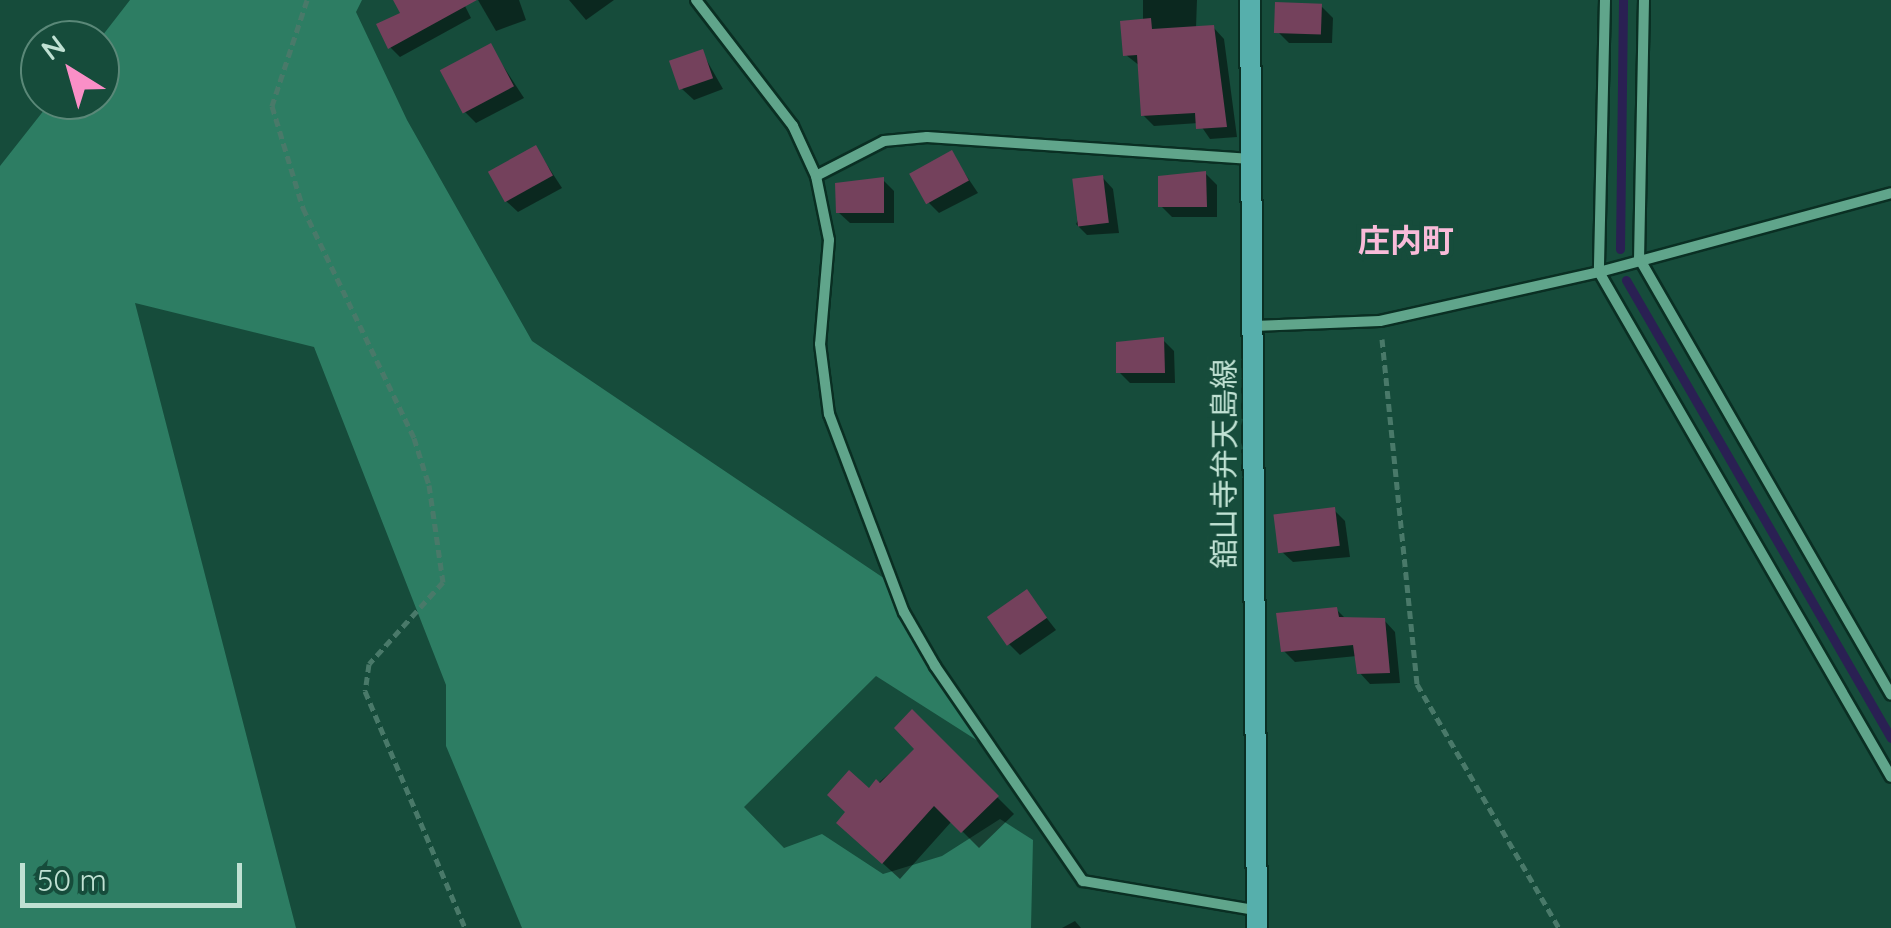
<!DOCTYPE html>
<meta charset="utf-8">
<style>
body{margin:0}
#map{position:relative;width:1891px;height:928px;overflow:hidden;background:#164c3b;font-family:Quicksand,"Noto Sans JP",sans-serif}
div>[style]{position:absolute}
.forest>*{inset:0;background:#2d7d63}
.shadow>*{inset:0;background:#0007}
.stream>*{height:9px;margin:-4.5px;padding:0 4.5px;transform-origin:4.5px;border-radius:4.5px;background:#2a2053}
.building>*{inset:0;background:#74415c;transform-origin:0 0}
.path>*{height:5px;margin-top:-2.5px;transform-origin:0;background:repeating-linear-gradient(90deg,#497969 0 8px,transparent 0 13px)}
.roads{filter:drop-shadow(2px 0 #0a2f23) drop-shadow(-2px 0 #0a2f23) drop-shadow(0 2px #0a2f23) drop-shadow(0 -2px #0a2f23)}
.street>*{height:10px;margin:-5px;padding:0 5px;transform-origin:5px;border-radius:5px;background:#60a58b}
.secondary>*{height:20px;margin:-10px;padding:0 10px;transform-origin:10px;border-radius:10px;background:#56afac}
span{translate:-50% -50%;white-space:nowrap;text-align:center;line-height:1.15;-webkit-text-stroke:9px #164c3b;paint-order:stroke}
.street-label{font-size:30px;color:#c0e1d3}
.neighbourhood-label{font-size:32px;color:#f9bbd9;font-weight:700}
.north{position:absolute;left:20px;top:20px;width:100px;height:100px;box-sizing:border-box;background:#164c3b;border:2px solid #5a8878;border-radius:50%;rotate:323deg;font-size:28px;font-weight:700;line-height:40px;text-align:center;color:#c0e1d3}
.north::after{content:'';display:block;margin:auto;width:35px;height:45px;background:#fa8fc7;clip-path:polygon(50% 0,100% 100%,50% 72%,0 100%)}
.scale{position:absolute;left:20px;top:863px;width:222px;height:45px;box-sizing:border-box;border:5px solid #c0e1d3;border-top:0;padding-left:12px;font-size:30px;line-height:35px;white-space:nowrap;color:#c0e1d3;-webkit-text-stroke:8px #164c3b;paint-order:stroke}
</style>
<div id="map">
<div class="forest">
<i style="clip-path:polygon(130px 0,362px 0,356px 12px,407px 120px,532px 341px,894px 585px,989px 748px,876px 676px,744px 807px,784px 848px,822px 834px,883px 874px,942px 856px,1000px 819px,1033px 840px,1031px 928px,522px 928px,446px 746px,446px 685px,314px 347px,135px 303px,296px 928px,0 928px,0 166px,52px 100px,100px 100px,99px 40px)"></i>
</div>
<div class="shadow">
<i style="clip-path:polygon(396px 0,462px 0,471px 18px,400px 57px,390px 47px,403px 14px)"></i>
<i style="clip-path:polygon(478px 0,519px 0,526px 20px,496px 31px)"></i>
<i style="clip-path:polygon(569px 0,614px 0,586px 20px)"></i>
<i style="clip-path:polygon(1143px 0,1197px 0,1196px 28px,1213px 27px,1224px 39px,1237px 137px,1210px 139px,1199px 123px,1154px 126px,1143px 115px,1140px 66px,1126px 55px,1143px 22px)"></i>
<i style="clip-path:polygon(1321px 6px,1333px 18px,1332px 43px,1289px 43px,1278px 32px)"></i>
<i style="clip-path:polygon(490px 46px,524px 98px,476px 123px,465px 112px)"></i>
<i style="clip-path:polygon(702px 52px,723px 89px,694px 100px,682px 89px)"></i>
<i style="clip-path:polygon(536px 148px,562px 188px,518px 212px,506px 201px)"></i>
<i style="clip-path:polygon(951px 153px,978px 193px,939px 213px,928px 202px)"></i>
<i style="clip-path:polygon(1206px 174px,1217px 185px,1217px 217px,1172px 217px,1161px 206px)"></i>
<i style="clip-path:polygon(1102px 177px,1113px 189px,1119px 233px,1087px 235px,1076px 224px)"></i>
<i style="clip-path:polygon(883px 180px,894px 191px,894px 223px,850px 223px,838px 212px)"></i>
<i style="clip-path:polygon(1163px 340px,1174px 351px,1175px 383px,1130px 383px,1119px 372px)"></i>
<i style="clip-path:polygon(1334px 510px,1345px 521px,1350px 557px,1293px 562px,1281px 551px)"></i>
<i style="clip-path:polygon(1027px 593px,1056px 630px,1020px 655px,1008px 643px)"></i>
<i style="clip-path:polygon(1336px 609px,1347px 620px,1384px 620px,1395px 632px,1400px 683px,1370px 684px,1359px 672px,1357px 656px,1295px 662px,1284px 651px)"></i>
<i style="clip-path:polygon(913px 713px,1014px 814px,979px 848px,952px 821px,900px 879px,856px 839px,869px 791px,918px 749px)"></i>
<i style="clip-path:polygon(1075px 921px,1081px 928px,1062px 928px)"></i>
</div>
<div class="stream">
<i style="left:1620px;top:249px;width:249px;rotate:-89.3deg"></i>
<i style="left:1626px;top:280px;width:529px;rotate:59.95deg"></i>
</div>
<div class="building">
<i style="clip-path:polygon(393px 0,477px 0,388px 49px,376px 24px,400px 13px)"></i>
<i style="left:1275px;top:2px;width:47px;height:31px;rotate:2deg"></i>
<i style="clip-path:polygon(1151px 18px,1152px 29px,1214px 25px,1227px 127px,1196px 129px,1195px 113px,1141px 116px,1137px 55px,1123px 56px,1120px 21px)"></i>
<i style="left:491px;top:43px;width:49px;height:58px;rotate:62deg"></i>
<i style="left:703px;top:49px;width:31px;height:36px;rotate:71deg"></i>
<i style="left:536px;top:145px;width:35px;height:55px;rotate:61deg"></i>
<i style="left:952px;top:150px;width:35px;height:49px;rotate:61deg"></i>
<i style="clip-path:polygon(1206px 171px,1207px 207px,1158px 207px,1158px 176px)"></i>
<i style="left:1103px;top:175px;width:48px;height:31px;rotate:83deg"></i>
<i style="clip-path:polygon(884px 177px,884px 213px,836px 213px,835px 183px)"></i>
<i style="clip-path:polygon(1164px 337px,1165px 373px,1116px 373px,1116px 342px)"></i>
<i style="left:1335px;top:507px;width:39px;height:62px;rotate:83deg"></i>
<i style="left:1027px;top:589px;width:35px;height:49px;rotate:55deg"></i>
<i style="clip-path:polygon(1337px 607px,1339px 617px,1385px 618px,1390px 673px,1357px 674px,1353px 645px,1281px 652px,1276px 613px)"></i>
<i style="clip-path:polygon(912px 709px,999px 796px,961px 833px,934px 806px,882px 864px,836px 823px,845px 812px,827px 795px,849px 770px,869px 788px,876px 779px,880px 783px,914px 749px,894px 728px)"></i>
</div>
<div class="path">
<i style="left:307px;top:0;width:112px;rotate:108.3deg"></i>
<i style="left:272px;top:106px;width:107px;rotate:73.1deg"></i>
<i style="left:303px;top:208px;width:255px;rotate:64.2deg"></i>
<i style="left:414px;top:438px;width:49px;rotate:72.3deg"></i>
<i style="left:429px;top:485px;width:98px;rotate:81.8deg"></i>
<i style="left:443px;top:582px;width:110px;rotate:132.1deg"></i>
<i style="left:369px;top:664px;width:27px;rotate:98deg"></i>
<i style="left:365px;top:691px;width:257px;rotate:67.1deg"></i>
<i style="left:1382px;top:339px;width:347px;rotate:84.2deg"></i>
<i style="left:1417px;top:684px;width:282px;rotate:59.8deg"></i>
</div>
<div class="roads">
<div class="street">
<i style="left:696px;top:0;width:159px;rotate:52.4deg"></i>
<i style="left:793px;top:126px;width:55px;rotate:65.3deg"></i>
<i style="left:816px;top:176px;width:65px;rotate:78.5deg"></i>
<i style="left:829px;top:240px;width:104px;rotate:94.9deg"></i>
<i style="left:820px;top:344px;width:71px;rotate:82.7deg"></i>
<i style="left:829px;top:414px;width:212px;rotate:69.3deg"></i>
<i style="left:904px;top:612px;width:62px;rotate:60.1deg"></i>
<i style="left:935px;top:666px;width:261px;rotate:55.5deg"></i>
<i style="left:1083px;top:881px;width:174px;rotate:9.6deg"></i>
<i style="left:1605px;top:0;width:272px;rotate:91.3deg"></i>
<i style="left:1599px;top:272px;width:583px;rotate:59.96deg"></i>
<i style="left:1644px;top:0;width:258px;rotate:91.1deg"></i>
<i style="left:1639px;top:258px;width:504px;rotate:60.03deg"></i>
<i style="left:816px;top:176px;width:76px;rotate:-27.2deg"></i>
<i style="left:884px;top:141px;width:43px;rotate:-5.3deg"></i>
<i style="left:927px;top:137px;width:325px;rotate:3.9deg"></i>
<i style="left:1254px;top:326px;width:126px;rotate:-2.3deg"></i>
<i style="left:1380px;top:321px;width:224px;rotate:-12.6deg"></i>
<i style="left:1599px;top:272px;width:302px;rotate:-15.1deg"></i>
</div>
<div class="secondary">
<i style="left:1250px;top:0;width:928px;rotate:89.57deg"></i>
</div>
</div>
<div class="street-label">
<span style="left:1224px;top:464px;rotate:-90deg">舘山寺弁天島線</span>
</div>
<div class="neighbourhood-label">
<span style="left:1406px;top:240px">庄内町</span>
</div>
<div class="north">N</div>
<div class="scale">50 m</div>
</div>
